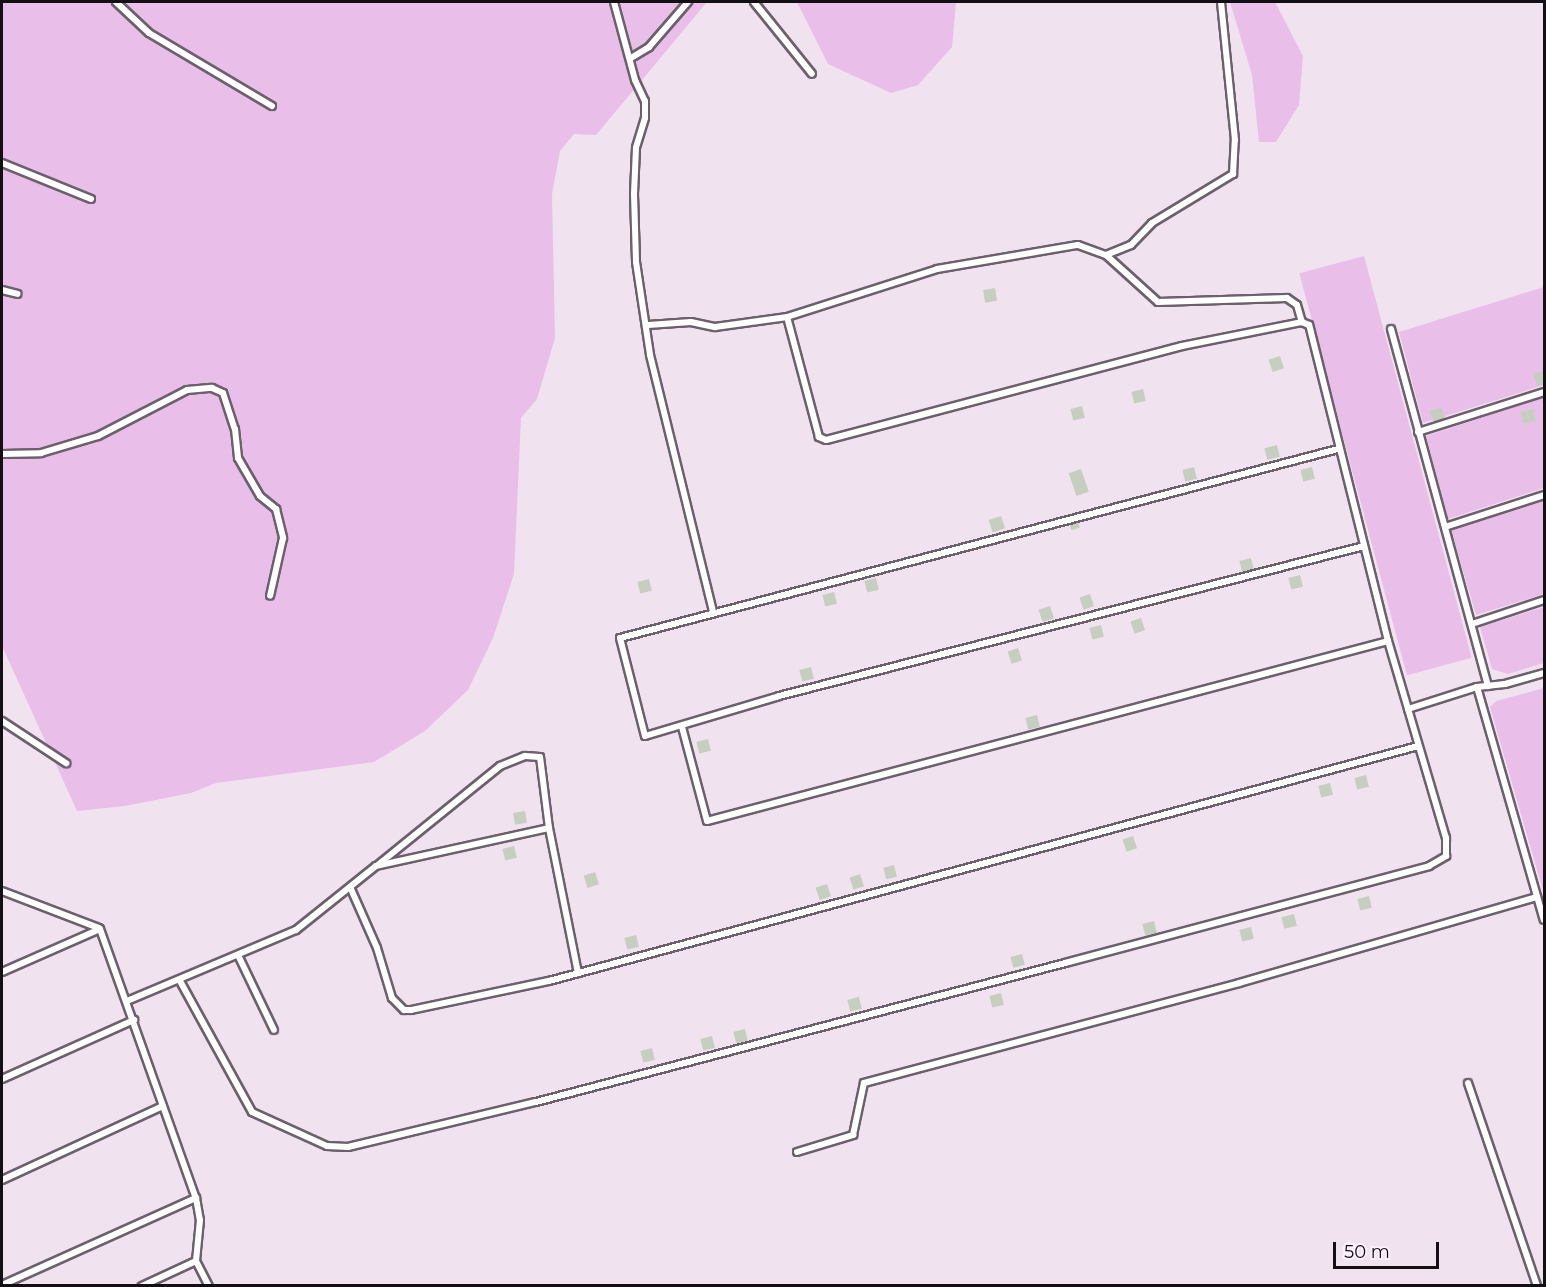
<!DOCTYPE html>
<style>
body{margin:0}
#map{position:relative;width:1546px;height:1287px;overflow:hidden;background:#f1e2f0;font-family:Montserrat,sans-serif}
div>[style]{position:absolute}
.green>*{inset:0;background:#e9bfe9;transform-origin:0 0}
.building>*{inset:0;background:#c5cebf;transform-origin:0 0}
.roads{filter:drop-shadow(2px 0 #6c606c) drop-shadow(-2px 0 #6c606c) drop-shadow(0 2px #6c606c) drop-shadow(0 -2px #6c606c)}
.lane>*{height:6px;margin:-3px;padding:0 3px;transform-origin:3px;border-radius:3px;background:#fff}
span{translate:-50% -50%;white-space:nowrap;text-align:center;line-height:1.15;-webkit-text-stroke:6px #fef0fe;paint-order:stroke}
.frame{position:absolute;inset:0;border:3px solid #140f14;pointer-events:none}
.scale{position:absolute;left:1333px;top:1242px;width:106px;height:27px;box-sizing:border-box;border:3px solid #140f14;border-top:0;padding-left:8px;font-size:18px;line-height:21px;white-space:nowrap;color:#140f14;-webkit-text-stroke:4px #fef0fe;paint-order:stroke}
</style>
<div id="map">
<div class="green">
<i style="clip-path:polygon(2px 2px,707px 2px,596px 135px,574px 134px,560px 151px,552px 194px,555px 338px,537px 399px,521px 418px,514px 574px,493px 638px,468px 690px,425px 731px,374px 762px,216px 783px,191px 793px,125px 806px,77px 811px,2px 646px)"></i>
<i style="clip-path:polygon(797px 2px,953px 2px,956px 3px,952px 47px,918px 85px,891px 93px,828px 64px)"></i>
<i style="clip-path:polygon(1230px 2px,1275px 2px,1303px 56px,1299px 105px,1276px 142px,1259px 142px,1252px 75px)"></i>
<i style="left:1364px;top:256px;width:416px;height:67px;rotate:75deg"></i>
<i style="clip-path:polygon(1544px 287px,1544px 385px,1423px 423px,1399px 332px)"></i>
<i style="clip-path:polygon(1544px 397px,1544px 488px,1448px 519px,1426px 436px)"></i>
<i style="clip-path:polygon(1544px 501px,1544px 594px,1476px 615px,1451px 530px)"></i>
<i style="clip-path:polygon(1544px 607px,1544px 663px,1508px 674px,1492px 669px,1480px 627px)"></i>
<i style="clip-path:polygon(1544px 688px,1544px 894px,1490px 707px,1496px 701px)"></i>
</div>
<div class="building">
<i style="left:995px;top:288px;width:13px;height:12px;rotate:81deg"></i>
<i style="left:1280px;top:356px;width:13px;height:12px;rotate:72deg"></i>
<i style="clip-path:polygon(1544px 371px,1544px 384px,1537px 386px,1534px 374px)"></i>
<i style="left:1143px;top:389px;width:12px;height:12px;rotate:76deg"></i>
<i style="left:1082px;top:406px;width:12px;height:12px;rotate:76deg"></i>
<i style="left:1441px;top:407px;width:12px;height:12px;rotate:70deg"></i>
<i style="left:1533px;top:409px;width:12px;height:13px;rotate:76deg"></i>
<i style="left:1277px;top:445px;width:12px;height:13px;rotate:76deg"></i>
<i style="left:1194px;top:467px;width:12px;height:12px;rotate:76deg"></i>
<i style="left:1312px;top:467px;width:12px;height:12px;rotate:76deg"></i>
<i style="left:1081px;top:469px;width:24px;height:13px;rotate:71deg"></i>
<i style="left:1001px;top:516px;width:13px;height:13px;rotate:72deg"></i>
<i style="left:1077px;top:518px;width:10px;height:9px;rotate:73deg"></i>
<i style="left:1251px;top:558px;width:12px;height:12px;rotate:76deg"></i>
<i style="left:1300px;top:575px;width:12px;height:12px;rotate:76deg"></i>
<i style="left:876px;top:578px;width:12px;height:12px;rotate:76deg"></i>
<i style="left:649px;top:579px;width:12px;height:12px;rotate:76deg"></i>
<i style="left:834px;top:592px;width:12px;height:12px;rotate:76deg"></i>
<i style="left:1090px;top:594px;width:13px;height:11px;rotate:72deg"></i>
<i style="left:1050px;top:606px;width:13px;height:12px;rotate:72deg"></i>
<i style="left:1141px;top:618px;width:13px;height:11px;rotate:72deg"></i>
<i style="left:1101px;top:625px;width:12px;height:12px;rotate:76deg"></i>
<i style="left:1018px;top:648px;width:13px;height:11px;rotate:72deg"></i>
<i style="left:811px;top:667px;width:12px;height:12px;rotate:76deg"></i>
<i style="left:1037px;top:715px;width:12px;height:12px;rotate:76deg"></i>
<i style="left:708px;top:739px;width:12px;height:12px;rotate:76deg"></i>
<i style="left:1366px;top:775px;width:12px;height:12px;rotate:76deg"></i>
<i style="left:1330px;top:783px;width:12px;height:12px;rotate:76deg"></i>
<i style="left:525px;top:811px;width:12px;height:12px;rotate:81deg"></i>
<i style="left:1133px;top:836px;width:13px;height:11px;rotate:72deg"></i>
<i style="left:514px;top:846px;width:12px;height:12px;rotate:76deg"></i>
<i style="left:894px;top:865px;width:12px;height:11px;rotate:76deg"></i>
<i style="left:595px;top:872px;width:13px;height:12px;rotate:72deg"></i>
<i style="left:860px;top:874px;width:13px;height:11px;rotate:72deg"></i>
<i style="left:827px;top:884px;width:13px;height:12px;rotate:72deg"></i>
<i style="left:1369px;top:896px;width:12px;height:12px;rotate:76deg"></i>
<i style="left:1294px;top:914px;width:12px;height:13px;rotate:76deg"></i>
<i style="left:1154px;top:921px;width:12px;height:12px;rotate:76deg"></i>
<i style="left:1251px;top:927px;width:12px;height:12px;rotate:76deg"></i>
<i style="left:636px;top:935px;width:12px;height:12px;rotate:76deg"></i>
<i style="left:1022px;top:954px;width:11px;height:12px;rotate:75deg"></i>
<i style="left:1001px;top:993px;width:12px;height:12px;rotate:76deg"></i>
<i style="left:859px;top:997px;width:12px;height:12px;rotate:76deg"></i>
<i style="left:745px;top:1029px;width:12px;height:12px;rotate:76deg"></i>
<i style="left:712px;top:1036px;width:12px;height:12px;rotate:76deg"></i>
<i style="left:652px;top:1048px;width:12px;height:12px;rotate:76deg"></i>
</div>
<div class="roads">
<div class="lane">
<i style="left:116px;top:2px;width:45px;rotate:43.2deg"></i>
<i style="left:149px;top:33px;width:143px;rotate:30.7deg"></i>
<i style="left:614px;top:2px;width:81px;rotate:74.9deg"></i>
<i style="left:635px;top:80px;width:23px;rotate:65deg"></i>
<i style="left:645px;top:101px;width:17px;rotate:90deg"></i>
<i style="left:645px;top:118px;width:31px;rotate:107deg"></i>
<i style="left:636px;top:148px;width:46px;rotate:92.5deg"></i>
<i style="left:634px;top:194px;width:68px;rotate:88.3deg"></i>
<i style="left:636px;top:262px;width:94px;rotate:81.4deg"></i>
<i style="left:650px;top:355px;width:265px;rotate:76.2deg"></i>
<i style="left:754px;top:2px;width:92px;rotate:51.1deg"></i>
<i style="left:631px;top:58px;width:21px;rotate:-31deg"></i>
<i style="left:649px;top:47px;width:60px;rotate:-49.1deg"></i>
<i style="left:2px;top:163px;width:96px;rotate:22deg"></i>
<i style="left:1106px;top:255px;width:27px;rotate:-22deg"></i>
<i style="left:1131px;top:245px;width:30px;rotate:-46deg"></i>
<i style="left:1152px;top:223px;width:95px;rotate:-31.2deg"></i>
<i style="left:1233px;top:174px;width:34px;rotate:-87deg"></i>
<i style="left:1235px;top:140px;width:139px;rotate:-95.8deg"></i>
<i style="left:2px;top:290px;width:16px;rotate:14deg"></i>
<i style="left:648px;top:325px;width:43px;rotate:-4deg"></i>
<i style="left:691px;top:322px;width:25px;rotate:12deg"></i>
<i style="left:715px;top:327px;width:73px;rotate:-7.9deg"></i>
<i style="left:787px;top:317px;width:157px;rotate:-17.7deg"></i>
<i style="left:937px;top:269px;width:143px;rotate:-9.7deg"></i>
<i style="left:1078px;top:245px;width:30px;rotate:20deg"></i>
<i style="left:1106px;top:255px;width:70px;rotate:42.1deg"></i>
<i style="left:1158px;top:302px;width:129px;rotate:-1.8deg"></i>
<i style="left:1287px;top:298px;width:12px;rotate:35deg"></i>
<i style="left:1297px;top:305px;width:18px;rotate:74deg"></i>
<i style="left:1391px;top:329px;width:370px;rotate:74.8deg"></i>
<i style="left:1418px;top:432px;width:132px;rotate:-17.6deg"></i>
<i style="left:1338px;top:449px;width:742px;rotate:165.25deg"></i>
<i style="left:620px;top:638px;width:101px;rotate:75.7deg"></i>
<i style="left:645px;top:736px;width:140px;rotate:-16.6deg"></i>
<i style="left:779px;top:696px;width:604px;rotate:-14.38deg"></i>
<i style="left:2px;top:454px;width:39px;rotate:-1deg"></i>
<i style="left:41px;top:453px;width:59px;rotate:-16.6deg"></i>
<i style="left:98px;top:436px;width:100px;rotate:-27.3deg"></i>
<i style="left:187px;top:390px;width:25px;rotate:-5deg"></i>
<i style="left:212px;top:388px;width:12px;rotate:24deg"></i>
<i style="left:223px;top:393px;width:38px;rotate:72deg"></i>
<i style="left:235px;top:429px;width:29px;rotate:84deg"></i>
<i style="left:238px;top:458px;width:44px;rotate:59.9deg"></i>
<i style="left:260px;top:496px;width:21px;rotate:39deg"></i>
<i style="left:276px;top:509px;width:30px;rotate:76deg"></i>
<i style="left:283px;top:538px;width:59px;rotate:102.6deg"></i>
<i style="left:1445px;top:527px;width:104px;rotate:-17.9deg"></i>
<i style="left:1472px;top:624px;width:76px;rotate:-18.4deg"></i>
<i style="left:1477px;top:687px;width:242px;rotate:74deg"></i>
<i style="left:1408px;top:709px;width:72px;rotate:-17.7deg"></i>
<i style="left:1477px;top:687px;width:28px;rotate:-6deg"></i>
<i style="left:1505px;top:684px;width:41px;rotate:-15.8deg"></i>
<i style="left:2px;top:721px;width:77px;rotate:33.3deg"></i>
<i style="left:682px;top:727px;width:97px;rotate:75.1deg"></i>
<i style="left:707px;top:821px;width:704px;rotate:-14.81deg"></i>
<i style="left:379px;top:864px;width:156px;rotate:-39deg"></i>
<i style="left:500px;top:766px;width:27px;rotate:-22deg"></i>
<i style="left:525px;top:756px;width:15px;rotate:4deg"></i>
<i style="left:540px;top:757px;width:72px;rotate:82.8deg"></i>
<i style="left:351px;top:889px;width:64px;rotate:66.2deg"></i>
<i style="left:377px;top:948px;width:52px;rotate:73.3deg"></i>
<i style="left:392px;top:998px;width:17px;rotate:45deg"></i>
<i style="left:404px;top:1010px;width:7px"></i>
<i style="left:411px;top:1010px;width:141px;rotate:-11.9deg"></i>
<i style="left:549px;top:981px;width:900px;rotate:-15.13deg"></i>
<i style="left:2px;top:891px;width:104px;rotate:20.9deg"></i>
<i style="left:238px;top:955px;width:83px;rotate:64.4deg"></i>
<i style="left:2px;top:972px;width:107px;rotate:-23.7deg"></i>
<i style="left:100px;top:929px;width:286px;rotate:70.4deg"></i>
<i style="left:196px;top:1198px;width:22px;rotate:80deg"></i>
<i style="left:200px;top:1220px;width:41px;rotate:95.6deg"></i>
<i style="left:196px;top:1261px;width:60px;rotate:155.2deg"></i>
<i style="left:180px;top:981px;width:149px;rotate:61.2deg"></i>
<i style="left:252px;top:1112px;width:82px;rotate:24.4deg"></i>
<i style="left:327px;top:1146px;width:21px;rotate:3deg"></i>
<i style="left:348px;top:1147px;width:193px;rotate:-13.5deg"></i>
<i style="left:536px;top:1102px;width:547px;rotate:-14.72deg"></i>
<i style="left:1065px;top:963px;width:377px;rotate:-14.9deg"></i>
<i style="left:1429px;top:866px;width:20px;rotate:-30deg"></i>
<i style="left:1446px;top:856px;width:18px;rotate:-90deg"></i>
<i style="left:1446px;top:838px;width:205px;rotate:-106.4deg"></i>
<i style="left:1388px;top:641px;width:326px;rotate:-104deg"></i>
<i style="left:1309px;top:325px;width:8px;rotate:-157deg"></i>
<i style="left:1302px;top:322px;width:122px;rotate:168.7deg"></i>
<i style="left:1182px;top:346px;width:368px;rotate:165.2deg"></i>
<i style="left:826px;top:440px;width:8px;rotate:-157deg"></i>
<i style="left:819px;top:437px;width:124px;rotate:-104.9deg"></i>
<i style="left:127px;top:1001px;width:183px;rotate:-22.8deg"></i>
<i style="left:296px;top:930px;width:102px;rotate:-38.7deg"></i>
<i style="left:376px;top:866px;width:177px;rotate:-12.4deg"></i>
<i style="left:549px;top:828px;width:148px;rotate:78.7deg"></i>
<i style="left:2px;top:1079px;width:145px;rotate:-24.1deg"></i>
<i style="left:1468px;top:1083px;width:214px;rotate:71.2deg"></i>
<i style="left:797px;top:1152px;width:59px;rotate:-16.9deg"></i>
<i style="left:853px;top:1135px;width:53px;rotate:-78.1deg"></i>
<i style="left:864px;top:1083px;width:388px;rotate:-14.9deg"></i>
<i style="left:1239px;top:983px;width:310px;rotate:-16.1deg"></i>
<i style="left:2px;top:1180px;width:177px;rotate:-24.7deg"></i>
<i style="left:196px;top:1261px;width:28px;rotate:63deg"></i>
<i style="left:2px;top:1285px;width:213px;rotate:-24.2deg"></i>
</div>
</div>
<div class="frame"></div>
<div class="scale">50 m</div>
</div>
